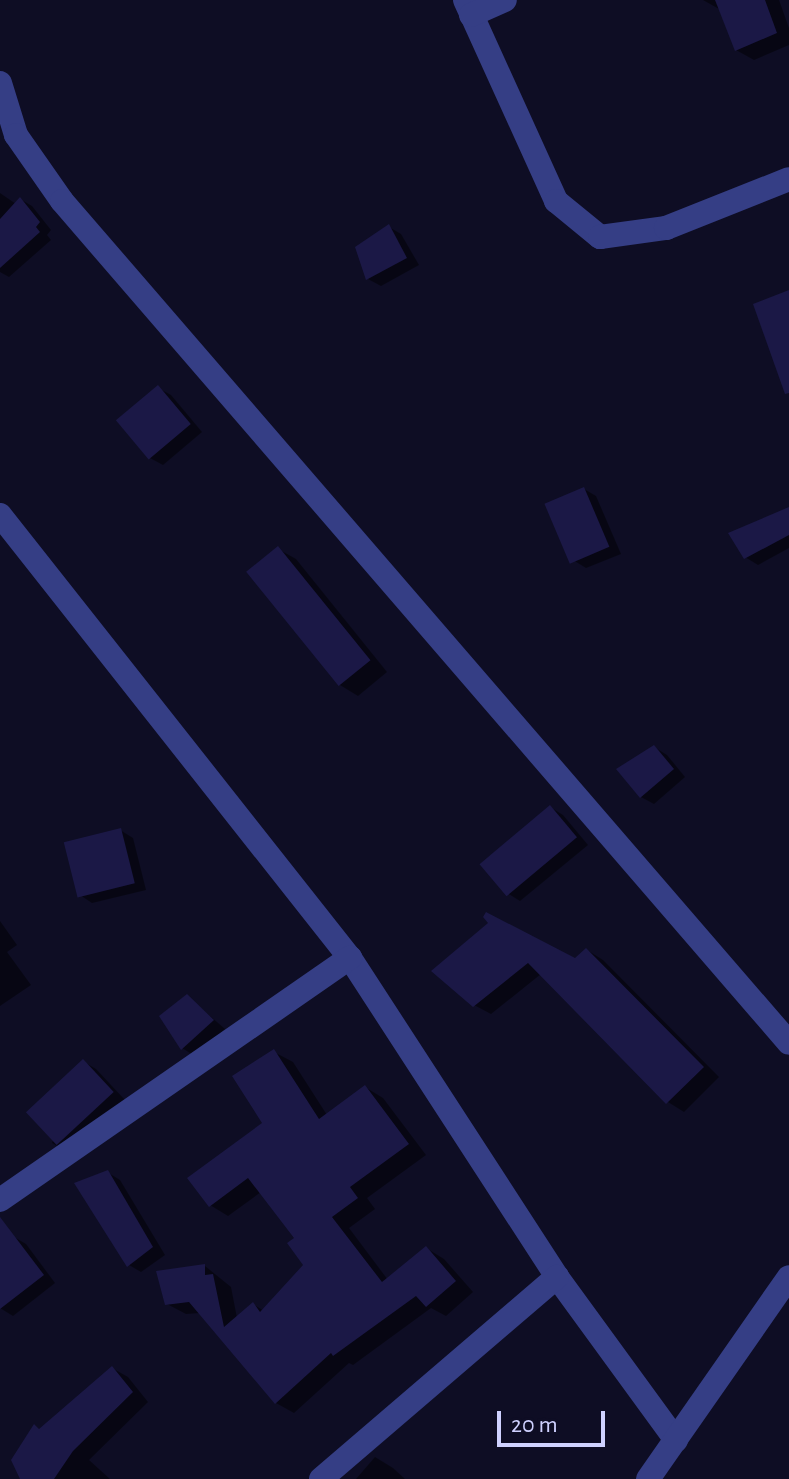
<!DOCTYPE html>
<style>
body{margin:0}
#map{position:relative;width:789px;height:1479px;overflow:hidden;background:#0e0d24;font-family:"Alegreya Sans",sans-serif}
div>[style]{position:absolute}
.shadow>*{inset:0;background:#0007}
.building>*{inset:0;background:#1b1846;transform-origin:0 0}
.minor>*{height:24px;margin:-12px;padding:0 12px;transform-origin:12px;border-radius:12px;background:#353e85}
span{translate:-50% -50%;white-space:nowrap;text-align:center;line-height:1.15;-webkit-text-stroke:6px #0e0d24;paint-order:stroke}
.scale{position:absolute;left:497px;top:1411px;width:108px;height:36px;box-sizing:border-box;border:4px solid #cfd1ff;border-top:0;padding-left:10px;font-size:24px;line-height:28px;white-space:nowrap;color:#cfd1ff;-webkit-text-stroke:6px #0e0d24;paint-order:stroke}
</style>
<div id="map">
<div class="shadow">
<i style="clip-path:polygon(703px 0,779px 0,789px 28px,789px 45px,754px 60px,736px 50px,719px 9px)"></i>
<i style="clip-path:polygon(0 193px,16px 204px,20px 199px,32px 206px,51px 230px,47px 235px,51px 240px,9px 277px,0 272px)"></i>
<i style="clip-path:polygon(389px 227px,401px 234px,419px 265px,381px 286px,368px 279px)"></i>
<i style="clip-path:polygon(158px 388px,171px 395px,202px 432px,163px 465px,150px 458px)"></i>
<i style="clip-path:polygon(584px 489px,596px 496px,621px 554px,586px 568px,573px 560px)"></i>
<i style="clip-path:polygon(789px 509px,789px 548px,758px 565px,745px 557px)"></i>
<i style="clip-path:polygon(278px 549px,296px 559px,387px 672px,358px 696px,340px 685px)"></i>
<i style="clip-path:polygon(654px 747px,667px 755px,685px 777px,654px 804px,641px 797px)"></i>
<i style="clip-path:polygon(550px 807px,563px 815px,588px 845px,520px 901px,507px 893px)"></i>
<i style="clip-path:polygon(120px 830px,133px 838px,146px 890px,92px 903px,80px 895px)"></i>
<i style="clip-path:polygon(0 921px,17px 945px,7px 952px,31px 985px,0 1006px)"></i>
<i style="clip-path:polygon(491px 923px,575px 961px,587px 950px,603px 960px,719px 1077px,684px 1112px,668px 1102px,541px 974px,491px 1014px,474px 1005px)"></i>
<i style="clip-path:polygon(187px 996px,225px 1029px,195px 1056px,182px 1048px)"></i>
<i style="clip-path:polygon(274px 1052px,293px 1062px,327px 1115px,365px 1087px,383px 1098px,426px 1155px,367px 1198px,375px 1209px,349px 1228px,388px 1280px,426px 1248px,444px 1259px,473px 1292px,446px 1316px,431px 1308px,353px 1365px,349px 1363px,294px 1413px,276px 1403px,200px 1313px,186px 1314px,167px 1304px,205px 1266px,231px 1287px,237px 1318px,253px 1304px,264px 1311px,306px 1265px,296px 1239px,261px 1192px,228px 1216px,210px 1205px,265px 1124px)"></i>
<i style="clip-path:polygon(84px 1062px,96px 1069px,125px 1100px,64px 1150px,52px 1143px)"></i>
<i style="clip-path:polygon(107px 1172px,120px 1180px,165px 1255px,141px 1272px,129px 1265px)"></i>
<i style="clip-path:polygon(14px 1237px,26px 1244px,55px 1283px,13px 1316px,0 1308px,0 1248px)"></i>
<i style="clip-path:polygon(112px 1368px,128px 1377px,148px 1402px,89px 1460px,110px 1479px,22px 1479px,41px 1430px)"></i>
<i style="clip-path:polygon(375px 1457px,393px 1468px,405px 1479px,356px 1479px)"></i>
</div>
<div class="building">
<i style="clip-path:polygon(715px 0,765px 0,777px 33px,735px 51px)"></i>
<i style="clip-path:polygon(20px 197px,40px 222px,36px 227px,40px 232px,0 268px,0 219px)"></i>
<i style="clip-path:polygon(389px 224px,407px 258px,366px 280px,355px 247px)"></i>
<i style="clip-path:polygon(789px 290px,789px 393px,785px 394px,753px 304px)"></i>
<i style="left:158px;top:385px;width:51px;height:55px;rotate:50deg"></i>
<i style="left:584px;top:487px;width:65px;height:43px;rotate:67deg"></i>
<i style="clip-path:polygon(789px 507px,789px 535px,744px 559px,728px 533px)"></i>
<i style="left:278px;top:546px;width:147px;height:41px;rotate:51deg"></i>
<i style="clip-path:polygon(654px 745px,674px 769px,640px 798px,616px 769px)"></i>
<i style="left:550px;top:805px;width:42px;height:92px;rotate:50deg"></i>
<i style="left:121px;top:828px;width:57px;height:59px;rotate:76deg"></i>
<i style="clip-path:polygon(486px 912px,575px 958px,586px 948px,704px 1067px,666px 1104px,528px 963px,473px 1007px,431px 971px,488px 923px,483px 917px)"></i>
<i style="clip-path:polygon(187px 994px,214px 1020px,181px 1050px,159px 1016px)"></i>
<i style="clip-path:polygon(274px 1049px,319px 1119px,365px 1085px,409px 1144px,350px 1187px,358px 1198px,332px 1217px,382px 1282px,426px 1246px,456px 1281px,426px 1307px,416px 1296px,333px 1356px,331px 1353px,275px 1404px,189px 1302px,165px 1305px,156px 1271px,205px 1264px,205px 1275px,213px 1274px,224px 1327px,253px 1302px,260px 1312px,303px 1265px,287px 1243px,294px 1238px,248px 1178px,209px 1207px,187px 1178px,262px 1123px,232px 1076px)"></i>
<i style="left:83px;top:1059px;width:45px;height:78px;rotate:47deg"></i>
<i style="clip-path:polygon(108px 1170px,153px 1247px,127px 1267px,74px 1183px)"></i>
<i style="clip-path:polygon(0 1217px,44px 1275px,0 1309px)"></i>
<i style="clip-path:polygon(112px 1366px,133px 1392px,73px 1451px,54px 1479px,20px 1479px,11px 1460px,34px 1424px,39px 1429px)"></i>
</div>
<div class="minor">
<i style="left:465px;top:0;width:221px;rotate:65.6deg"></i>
<i style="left:556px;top:201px;width:57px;rotate:39.3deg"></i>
<i style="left:600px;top:237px;width:67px;rotate:-7.8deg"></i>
<i style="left:666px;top:228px;width:132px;rotate:-21.7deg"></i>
<i style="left:471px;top:15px;width:37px;rotate:-24deg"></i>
<i style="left:0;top:83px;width:54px;rotate:72.9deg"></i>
<i style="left:16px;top:135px;width:80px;rotate:55.1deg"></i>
<i style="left:62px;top:201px;width:1112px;rotate:49.19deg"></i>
<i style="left:0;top:515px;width:565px;rotate:51.69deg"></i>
<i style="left:350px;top:958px;width:380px;rotate:57deg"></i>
<i style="left:557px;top:1277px;width:202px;rotate:53.9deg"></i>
<i style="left:0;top:1200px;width:426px;rotate:-34.7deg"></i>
<i style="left:321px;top:1479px;width:311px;rotate:-40.6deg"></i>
<i style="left:648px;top:1479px;width:246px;rotate:-55.1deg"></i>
</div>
<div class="scale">20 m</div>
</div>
